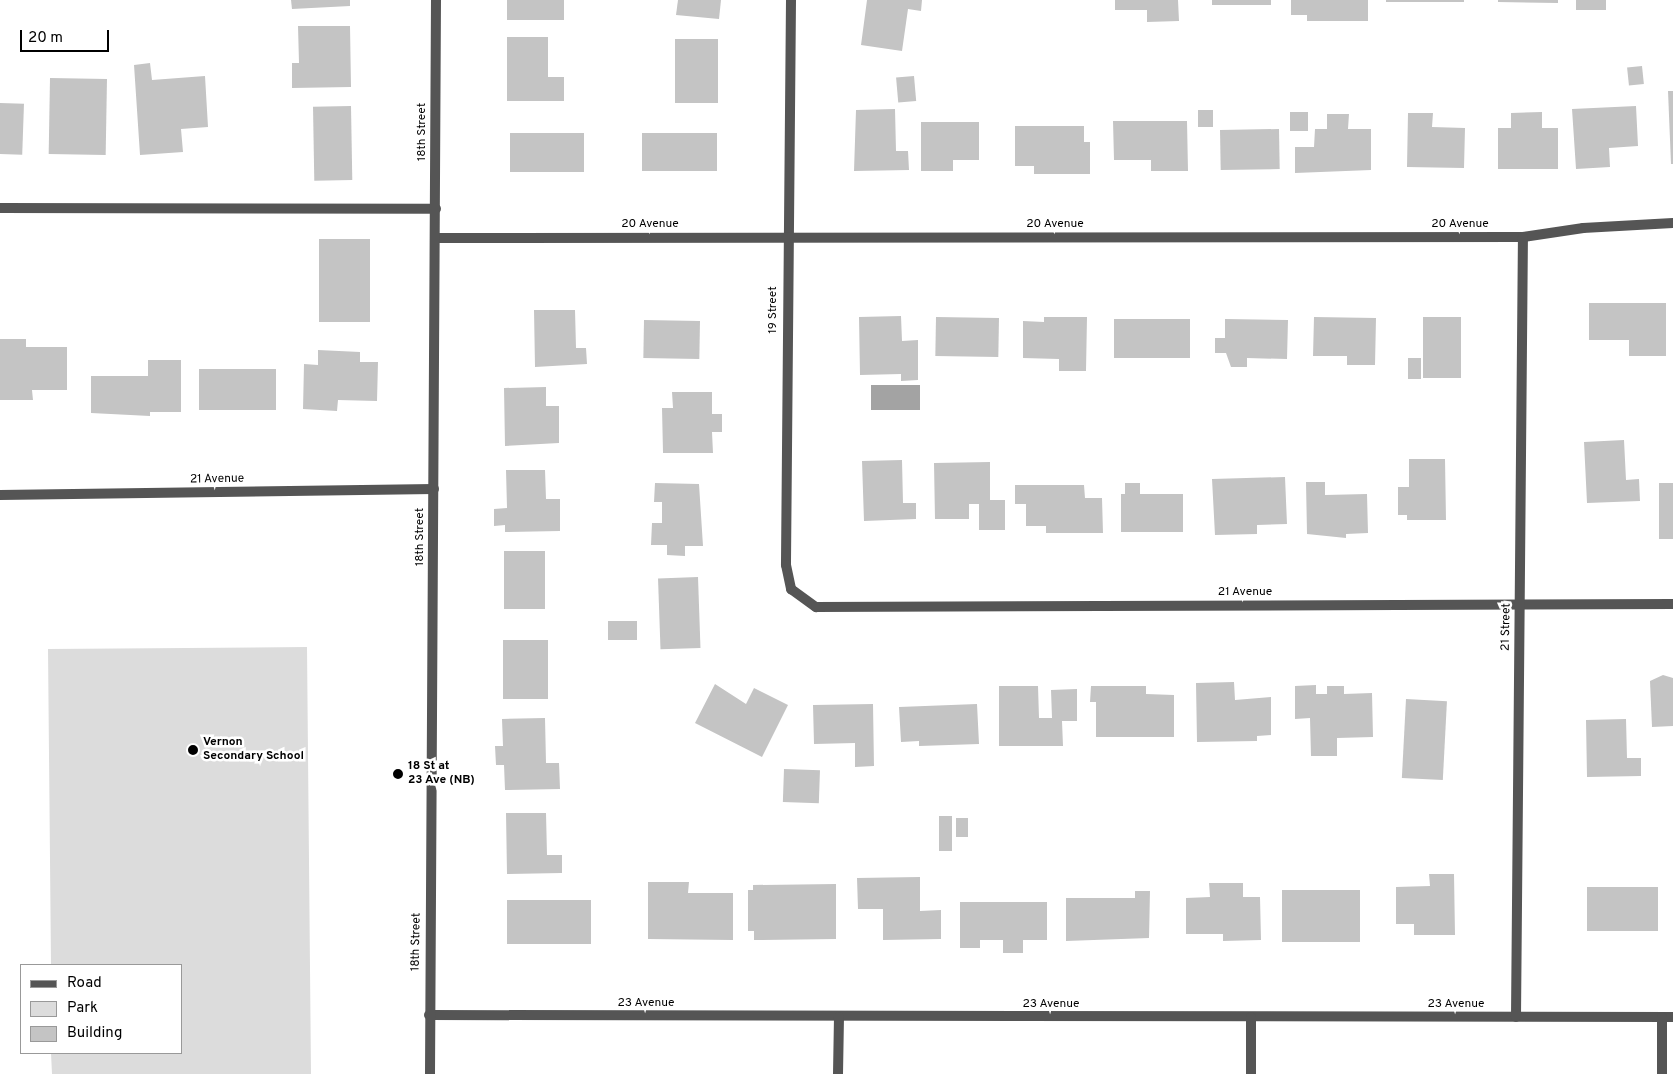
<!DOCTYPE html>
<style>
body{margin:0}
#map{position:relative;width:1673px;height:1074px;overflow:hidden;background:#fff;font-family:Overpass,sans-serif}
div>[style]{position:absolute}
.green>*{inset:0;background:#dcdcdc}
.water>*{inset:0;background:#a3a3a3;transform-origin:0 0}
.building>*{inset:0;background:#c4c4c4;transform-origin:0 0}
.lane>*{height:10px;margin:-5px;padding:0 5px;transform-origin:5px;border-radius:5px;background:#555}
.street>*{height:10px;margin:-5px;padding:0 5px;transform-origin:5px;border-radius:5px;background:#555}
.dots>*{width:14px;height:14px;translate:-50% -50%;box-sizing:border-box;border:2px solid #fff;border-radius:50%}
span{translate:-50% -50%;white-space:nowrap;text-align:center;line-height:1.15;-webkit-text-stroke:5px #fff;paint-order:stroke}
.street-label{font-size:12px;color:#000}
.poi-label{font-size:12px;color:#000;font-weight:700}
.left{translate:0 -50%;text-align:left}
.legend{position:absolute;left:20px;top:964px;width:162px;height:90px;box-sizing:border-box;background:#fff;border:1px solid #999;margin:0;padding:6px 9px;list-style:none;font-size:15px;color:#000}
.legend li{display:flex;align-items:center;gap:10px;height:25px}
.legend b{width:25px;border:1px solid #999}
.scale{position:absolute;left:20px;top:30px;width:89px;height:22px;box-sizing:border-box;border:2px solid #000;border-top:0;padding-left:6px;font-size:15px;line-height:18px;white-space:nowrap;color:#000;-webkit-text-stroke:4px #fff;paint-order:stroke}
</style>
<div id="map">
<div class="green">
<i style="clip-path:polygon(307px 647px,311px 1074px,52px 1074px,51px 1053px,181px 1053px,181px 965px,51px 965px,48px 649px)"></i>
</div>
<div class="water">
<i style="left:871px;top:385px;width:49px;height:25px"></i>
</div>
<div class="building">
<i style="clip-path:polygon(291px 0,350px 0,350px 6px,292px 9px)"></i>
<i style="left:507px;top:0;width:57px;height:20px"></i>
<i style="clip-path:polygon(678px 0,721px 0,719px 19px,676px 15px)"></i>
<i style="clip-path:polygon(867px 0,922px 0,921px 11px,908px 9px,902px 51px,861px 45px)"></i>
<i style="clip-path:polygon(1115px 0,1178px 0,1179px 21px,1147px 22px,1147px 10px,1115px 10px)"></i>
<i style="left:1212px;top:0;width:59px;height:5px"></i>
<i style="clip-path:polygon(1291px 0,1368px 0,1368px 21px,1307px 21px,1307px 15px,1291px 15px)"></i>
<i style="left:1386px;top:0;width:78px;height:2px"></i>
<i style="clip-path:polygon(1498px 0,1558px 0,1558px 3px,1498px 2px)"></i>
<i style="left:1576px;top:0;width:30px;height:10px"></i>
<i style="clip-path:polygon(298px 26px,350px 26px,351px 87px,292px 88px,292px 63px,299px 63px)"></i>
<i style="clip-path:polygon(507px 37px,548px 37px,548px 77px,564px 77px,564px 101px,507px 101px)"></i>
<i style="left:675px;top:39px;width:43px;height:64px"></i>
<i style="clip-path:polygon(150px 63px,152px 80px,205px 76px,208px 127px,181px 129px,183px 152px,140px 155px,134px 65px)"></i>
<i style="left:1642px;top:66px;width:18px;height:15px;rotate:84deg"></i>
<i style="left:914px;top:76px;width:25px;height:18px;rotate:85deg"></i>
<i style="left:50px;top:78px;width:57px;height:76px;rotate:1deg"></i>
<i style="clip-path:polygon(1668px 91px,1673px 91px,1673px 164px,1671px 164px)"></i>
<i style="left:0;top:103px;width:24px;height:51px;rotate:2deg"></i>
<i style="left:351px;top:106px;width:74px;height:38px;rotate:89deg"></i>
<i style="clip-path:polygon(1636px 106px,1638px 146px,1609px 148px,1610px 167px,1576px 169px,1572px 109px)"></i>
<i style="clip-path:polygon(895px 109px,896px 151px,908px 151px,909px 170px,854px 171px,856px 110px)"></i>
<i style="left:1198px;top:110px;width:15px;height:17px"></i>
<i style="left:1290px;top:112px;width:18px;height:19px"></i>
<i style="clip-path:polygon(1542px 112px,1542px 128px,1558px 128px,1558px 169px,1498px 169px,1498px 128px,1511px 128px,1511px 113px)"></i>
<i style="clip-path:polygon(1408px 113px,1433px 113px,1432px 127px,1465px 128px,1464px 168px,1407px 167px)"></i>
<i style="clip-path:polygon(1327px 114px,1349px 114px,1348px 129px,1371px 129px,1371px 170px,1295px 173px,1295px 147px,1314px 147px,1315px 129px,1327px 129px)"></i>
<i style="clip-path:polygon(1113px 121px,1187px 121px,1188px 171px,1151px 171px,1151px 160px,1114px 160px)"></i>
<i style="clip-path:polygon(921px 122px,979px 122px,979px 160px,953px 160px,953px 171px,921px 171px)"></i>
<i style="clip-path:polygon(1015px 126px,1084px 126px,1084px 142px,1090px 142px,1090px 174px,1034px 174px,1034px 166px,1015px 166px)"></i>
<i style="left:1279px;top:129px;width:40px;height:59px;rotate:89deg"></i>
<i style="left:584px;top:133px;width:39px;height:74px;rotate:90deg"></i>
<i style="left:717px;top:133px;width:38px;height:75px;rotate:90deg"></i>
<i style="left:319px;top:239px;width:51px;height:83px"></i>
<i style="clip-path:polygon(1589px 303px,1666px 303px,1666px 356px,1629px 356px,1629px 340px,1589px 340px)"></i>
<i style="clip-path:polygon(534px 310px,575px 310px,576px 348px,586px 348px,587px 364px,535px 367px)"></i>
<i style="clip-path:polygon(901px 316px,902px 341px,918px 340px,918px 380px,901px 381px,901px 374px,860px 375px,859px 317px)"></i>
<i style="left:936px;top:317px;width:63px;height:39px;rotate:1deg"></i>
<i style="clip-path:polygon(1044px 317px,1087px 317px,1086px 371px,1059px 371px,1059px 359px,1023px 358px,1023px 321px,1044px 322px)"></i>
<i style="clip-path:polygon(1314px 317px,1376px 318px,1375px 365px,1347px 365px,1347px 356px,1313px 356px)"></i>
<i style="left:1423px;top:317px;width:38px;height:61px"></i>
<i style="left:1114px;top:319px;width:76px;height:39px"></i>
<i style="clip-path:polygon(1225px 319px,1288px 320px,1287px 359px,1247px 358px,1247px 367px,1231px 367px,1226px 353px,1215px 353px,1215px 338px,1225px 338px)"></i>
<i style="left:644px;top:320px;width:56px;height:38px;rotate:1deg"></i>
<i style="clip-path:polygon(0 339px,26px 339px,26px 347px,67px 347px,67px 390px,32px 390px,33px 400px,0 400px)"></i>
<i style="clip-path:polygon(318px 350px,360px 352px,360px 362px,378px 362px,377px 401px,338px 400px,337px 411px,303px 409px,304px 364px,318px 365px)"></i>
<i style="left:1408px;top:358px;width:13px;height:21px"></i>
<i style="clip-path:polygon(148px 360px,181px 360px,181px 412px,150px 412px,150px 416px,91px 413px,91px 376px,148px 376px)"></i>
<i style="left:199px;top:369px;width:77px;height:41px"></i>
<i style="clip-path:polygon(546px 387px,546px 406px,559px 406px,559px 443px,505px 446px,504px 388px)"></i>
<i style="clip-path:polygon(672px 392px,712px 392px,712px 414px,722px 414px,722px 432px,712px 432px,713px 453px,663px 453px,662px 408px,673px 408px)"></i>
<i style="clip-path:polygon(1624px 440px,1626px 480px,1639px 479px,1640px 501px,1587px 503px,1584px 442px)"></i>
<i style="clip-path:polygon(1409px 459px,1445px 459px,1446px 520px,1407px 520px,1407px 515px,1398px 515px,1398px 487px,1409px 487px)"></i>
<i style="clip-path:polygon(902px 460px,903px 503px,916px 503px,916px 519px,864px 521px,862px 461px)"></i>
<i style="clip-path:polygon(990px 462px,990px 500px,1005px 500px,1005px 530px,979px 530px,979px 504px,969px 504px,969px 519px,935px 519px,934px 463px)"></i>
<i style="clip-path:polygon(506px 470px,545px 470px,546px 499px,560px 499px,560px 531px,505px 532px,505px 525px,494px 526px,494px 509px,507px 508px)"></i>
<i style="clip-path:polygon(1285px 477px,1287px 524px,1257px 525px,1257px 534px,1215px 535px,1212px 479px)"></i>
<i style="clip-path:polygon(1306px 482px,1325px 482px,1325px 495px,1367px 494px,1368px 533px,1346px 534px,1346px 538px,1307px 534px)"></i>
<i style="clip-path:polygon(655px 483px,699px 484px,703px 546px,685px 546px,685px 556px,667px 555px,667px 545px,651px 545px,652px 523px,662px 523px,662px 502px,654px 502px)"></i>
<i style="clip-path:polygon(1125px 483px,1140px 483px,1140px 494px,1183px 494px,1183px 532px,1121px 532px,1121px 494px,1125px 494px)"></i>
<i style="left:1659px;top:483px;width:14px;height:56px"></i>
<i style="clip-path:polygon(1015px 485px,1084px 485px,1085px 498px,1102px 498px,1103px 533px,1046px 533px,1046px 526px,1026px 526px,1026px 504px,1015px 504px)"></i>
<i style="left:504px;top:551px;width:41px;height:58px"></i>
<i style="left:698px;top:577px;width:71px;height:40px;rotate:88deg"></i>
<i style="left:608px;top:621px;width:29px;height:19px"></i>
<i style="left:503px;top:640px;width:45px;height:59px"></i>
<i style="clip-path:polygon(1663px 675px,1673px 678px,1673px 726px,1652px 727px,1650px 681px)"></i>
<i style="clip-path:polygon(1234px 682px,1235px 700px,1271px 697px,1271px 735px,1257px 736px,1257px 741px,1197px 742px,1196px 683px)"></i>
<i style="clip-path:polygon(715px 684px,746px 704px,754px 688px,788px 705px,762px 757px,695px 723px)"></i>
<i style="clip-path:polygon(1316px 685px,1316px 694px,1327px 694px,1327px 686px,1344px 686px,1344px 694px,1372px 693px,1373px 737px,1337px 738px,1337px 756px,1311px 756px,1310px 718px,1295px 719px,1295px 686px)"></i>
<i style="clip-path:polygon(999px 686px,1038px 686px,1039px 718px,1052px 718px,1051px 690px,1077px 689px,1077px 721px,1062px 721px,1063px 746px,999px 746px)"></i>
<i style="clip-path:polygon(1091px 686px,1146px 686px,1146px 694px,1174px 695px,1174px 737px,1096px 737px,1096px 702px,1090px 702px)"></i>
<i style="left:1406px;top:699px;width:41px;height:79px;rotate:3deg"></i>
<i style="clip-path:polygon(873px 704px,874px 766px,855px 767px,855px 743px,814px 744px,813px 705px)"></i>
<i style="clip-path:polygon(977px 704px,979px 744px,919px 746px,919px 741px,901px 742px,899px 707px)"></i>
<i style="clip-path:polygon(545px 718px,546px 763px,559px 763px,560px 789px,505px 790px,504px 765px,496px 765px,495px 746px,503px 746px,502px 719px)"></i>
<i style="clip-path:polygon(1626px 719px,1627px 758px,1641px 758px,1641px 776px,1587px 777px,1586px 720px)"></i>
<i style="left:784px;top:769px;width:36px;height:33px;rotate:2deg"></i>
<i style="clip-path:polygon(506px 813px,546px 813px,547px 855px,562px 855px,562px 873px,507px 874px)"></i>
<i style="left:939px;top:816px;width:13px;height:35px"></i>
<i style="left:956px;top:818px;width:12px;height:19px"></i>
<i style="clip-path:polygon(1429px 874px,1454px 874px,1455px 935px,1414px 935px,1414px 924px,1396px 924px,1396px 887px,1430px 886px)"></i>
<i style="clip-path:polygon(920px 877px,920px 911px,941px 910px,941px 939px,883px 940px,883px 909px,858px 909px,857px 878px)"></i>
<i style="clip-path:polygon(648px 882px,689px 882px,688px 893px,733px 893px,733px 940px,648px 939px)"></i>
<i style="clip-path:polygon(1209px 883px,1243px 883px,1243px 897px,1260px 897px,1261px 940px,1223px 941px,1223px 934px,1186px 934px,1186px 898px,1210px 897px)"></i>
<i style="clip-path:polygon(836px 884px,836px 939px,754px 940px,754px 931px,748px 931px,748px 890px,753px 890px,753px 885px)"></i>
<i style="left:1587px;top:887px;width:71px;height:44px"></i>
<i style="left:1282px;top:890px;width:78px;height:52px"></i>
<i style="clip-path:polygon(1135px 891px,1150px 891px,1149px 938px,1066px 941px,1066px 898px,1135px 898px)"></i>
<i style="left:507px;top:900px;width:84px;height:44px"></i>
<i style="clip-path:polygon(960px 902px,1047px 902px,1047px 940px,1023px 940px,1023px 953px,1003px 953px,1003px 940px,980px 940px,980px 948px,960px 948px)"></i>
</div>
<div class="lane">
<i style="left:0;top:208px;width:436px;rotate:0.1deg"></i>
</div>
<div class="street">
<i style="left:791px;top:0;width:565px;rotate:90.51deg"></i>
<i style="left:786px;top:565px;width:25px;rotate:78deg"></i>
<i style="left:791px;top:589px;width:31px;rotate:36deg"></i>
<i style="left:816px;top:607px;width:857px;rotate:-0.2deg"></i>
<i style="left:436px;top:238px;width:1087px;rotate:-0.05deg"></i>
<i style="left:1523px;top:237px;width:61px;rotate:-8.5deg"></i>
<i style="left:1583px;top:228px;width:90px;rotate:-3.2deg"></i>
<i style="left:0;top:495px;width:434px;rotate:-0.8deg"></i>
<i style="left:429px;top:1015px;width:1244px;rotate:0.09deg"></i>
<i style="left:1251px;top:1017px;width:57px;rotate:90deg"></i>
<i style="left:1516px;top:1017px;width:780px;rotate:-89.49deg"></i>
<i style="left:1662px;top:1017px;width:57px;rotate:90deg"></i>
<i style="left:430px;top:1074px;width:1074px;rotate:-89.68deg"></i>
<i style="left:838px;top:1074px;width:57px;rotate:-89deg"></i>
</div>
<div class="dots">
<i style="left:193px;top:750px;background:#000"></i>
<i style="left:398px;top:774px;background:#000"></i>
</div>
<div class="street-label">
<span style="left:423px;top:132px;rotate:-90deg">18th Street</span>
<span style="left:650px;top:225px">20 Avenue</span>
<span style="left:1055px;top:225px">20 Avenue</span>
<span style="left:1460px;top:225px">20 Avenue</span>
<span style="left:774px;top:310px;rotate:-90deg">19 Street</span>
<span style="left:217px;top:480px;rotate:-1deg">21 Avenue</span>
<span style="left:421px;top:537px;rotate:-90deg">18th Street</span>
<span style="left:1245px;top:593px">21 Avenue</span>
<span style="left:1507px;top:627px;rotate:-89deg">21 Street</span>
<span style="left:417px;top:942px;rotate:-89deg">18th Street</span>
<span style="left:646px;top:1004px">23 Avenue</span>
<span style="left:1051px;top:1005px">23 Avenue</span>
<span style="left:1456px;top:1005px">23 Avenue</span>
</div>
<div class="poi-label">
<span class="left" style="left:203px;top:750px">Vernon<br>Secondary School</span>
<span class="left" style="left:408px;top:774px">18 St at<br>23 Ave (NB)</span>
</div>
<ul class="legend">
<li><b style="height:6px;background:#555"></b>Road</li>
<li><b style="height:14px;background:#dcdcdc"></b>Park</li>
<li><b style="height:14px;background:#c4c4c4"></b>Building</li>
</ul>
<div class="scale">20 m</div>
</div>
